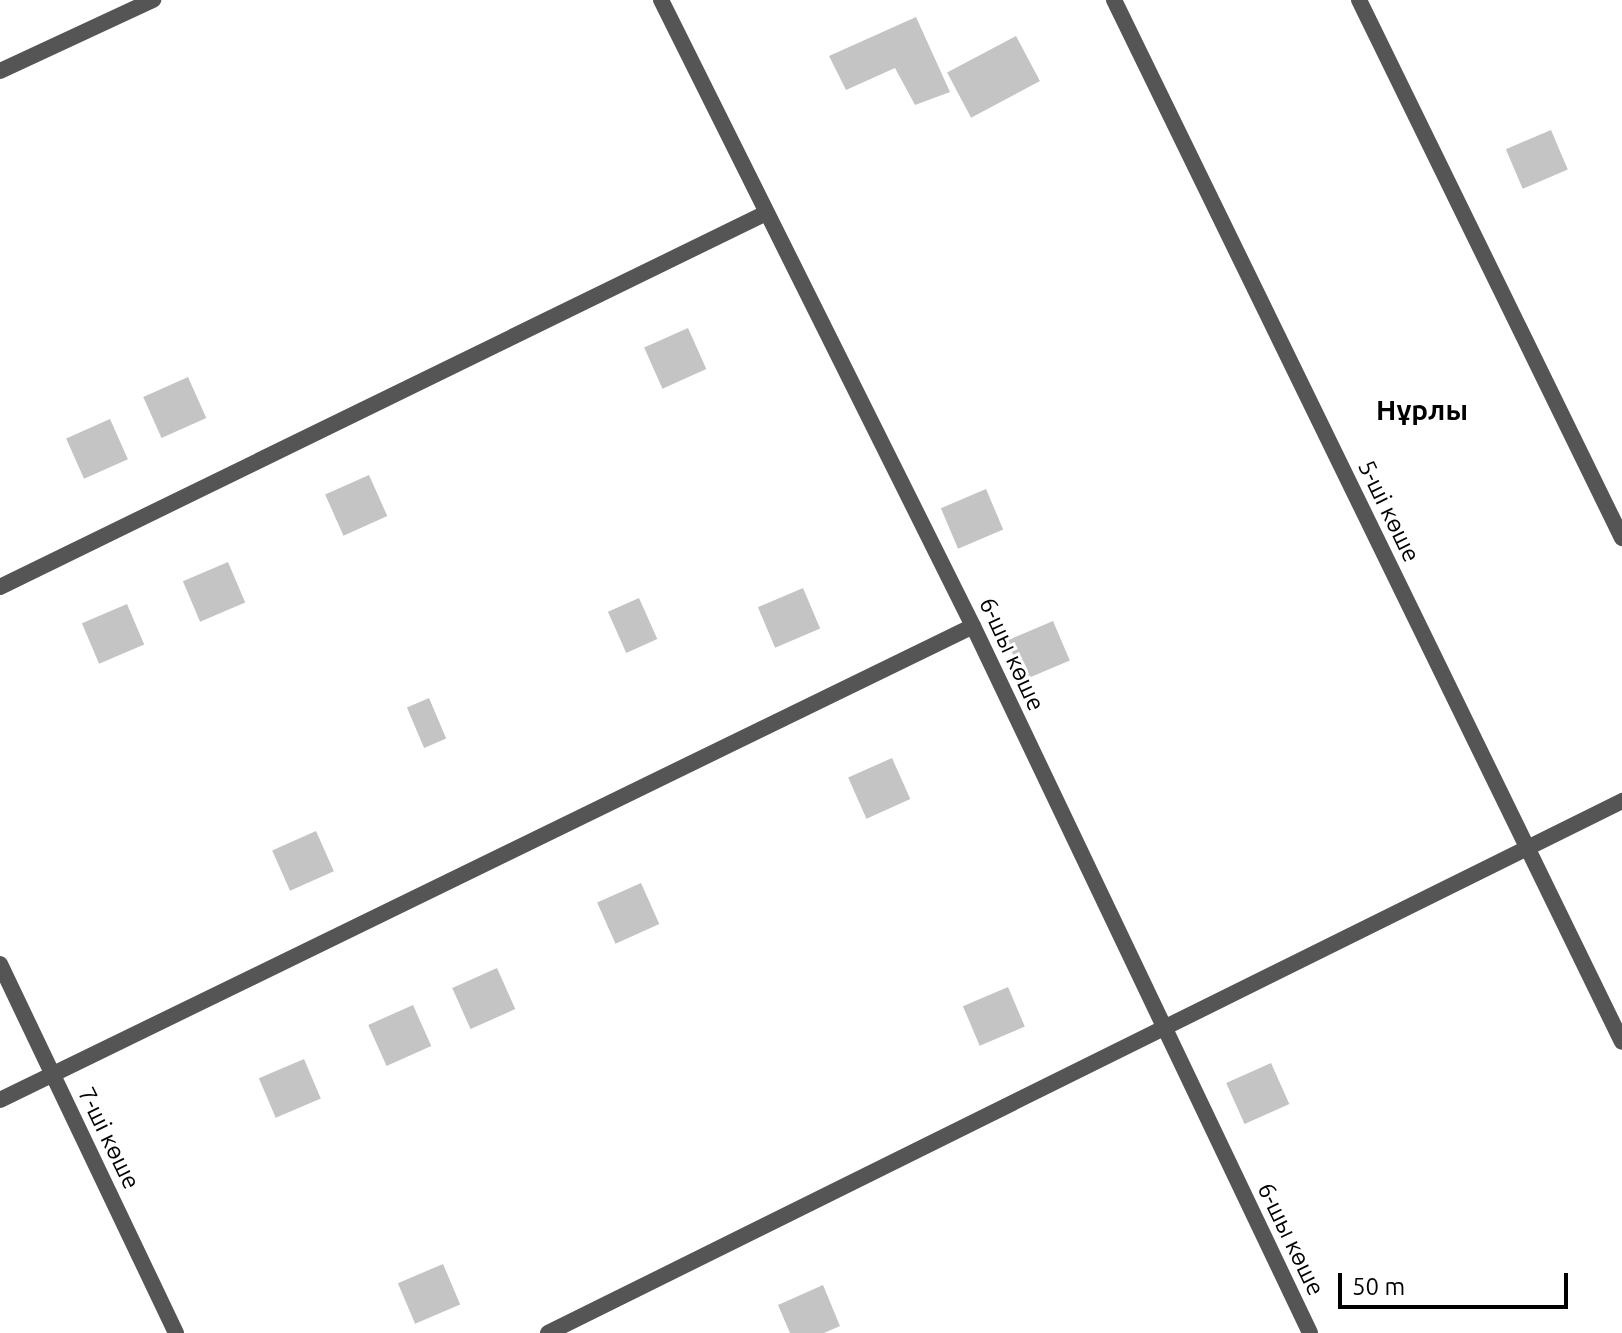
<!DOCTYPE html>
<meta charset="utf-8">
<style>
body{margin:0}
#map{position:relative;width:1622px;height:1333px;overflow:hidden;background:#fff;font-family:Ubuntu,sans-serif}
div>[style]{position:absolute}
.building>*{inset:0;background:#c4c4c4;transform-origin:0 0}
.lane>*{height:16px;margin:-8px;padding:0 8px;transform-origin:8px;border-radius:8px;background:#555}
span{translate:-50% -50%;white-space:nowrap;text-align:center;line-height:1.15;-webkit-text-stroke:6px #fff;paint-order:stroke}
.street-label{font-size:24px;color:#000}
.quarter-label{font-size:28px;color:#000;font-weight:700}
.scale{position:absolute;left:1338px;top:1273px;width:230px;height:36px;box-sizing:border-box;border:4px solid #000;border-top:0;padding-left:10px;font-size:24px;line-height:28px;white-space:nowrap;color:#000;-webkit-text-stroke:6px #fff;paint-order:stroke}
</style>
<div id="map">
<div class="building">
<i style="clip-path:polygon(916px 17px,950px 92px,915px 105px,895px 68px,846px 90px,829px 56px)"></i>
<i style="left:1016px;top:36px;width:51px;height:78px;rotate:62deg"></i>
<i style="left:1551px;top:130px;width:43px;height:49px;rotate:67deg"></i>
<i style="left:688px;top:328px;width:45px;height:48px;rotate:66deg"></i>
<i style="left:188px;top:377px;width:45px;height:49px;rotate:66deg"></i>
<i style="left:110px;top:419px;width:44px;height:48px;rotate:66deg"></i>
<i style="left:369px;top:475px;width:45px;height:48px;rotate:66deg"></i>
<i style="left:986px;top:489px;width:44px;height:49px;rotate:67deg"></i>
<i style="left:228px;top:562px;width:44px;height:49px;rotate:67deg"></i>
<i style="left:803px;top:588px;width:44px;height:49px;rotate:67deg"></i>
<i style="left:639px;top:598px;width:45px;height:34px;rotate:66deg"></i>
<i style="left:127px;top:604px;width:44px;height:49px;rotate:67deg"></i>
<i style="left:1053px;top:621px;width:43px;height:50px;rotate:67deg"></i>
<i style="left:429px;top:698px;width:44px;height:24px;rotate:67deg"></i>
<i style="left:892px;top:758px;width:45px;height:48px;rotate:66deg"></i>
<i style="left:316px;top:831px;width:44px;height:48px;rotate:66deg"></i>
<i style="left:641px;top:883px;width:45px;height:48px;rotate:66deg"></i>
<i style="left:497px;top:968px;width:45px;height:49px;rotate:66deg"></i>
<i style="left:1008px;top:987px;width:43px;height:49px;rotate:67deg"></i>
<i style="left:413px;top:1005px;width:45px;height:49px;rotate:66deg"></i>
<i style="left:304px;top:1059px;width:43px;height:49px;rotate:67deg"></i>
<i style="left:1271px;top:1063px;width:45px;height:49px;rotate:66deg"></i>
<i style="left:443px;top:1264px;width:44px;height:49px;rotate:67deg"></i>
<i style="clip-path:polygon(823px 1285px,840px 1326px,824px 1333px,790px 1333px,778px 1305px)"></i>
</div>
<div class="lane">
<i style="left:661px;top:0;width:699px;rotate:63.51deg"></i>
<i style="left:973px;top:626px;width:783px;rotate:64.51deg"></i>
<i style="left:1114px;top:0;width:1159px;rotate:64.01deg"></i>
<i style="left:1359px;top:0;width:599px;rotate:63.95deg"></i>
<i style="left:0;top:71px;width:169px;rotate:-24.9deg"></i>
<i style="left:0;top:587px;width:852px;rotate:-26.02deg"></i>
<i style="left:0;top:964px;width:409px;rotate:64.5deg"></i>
<i style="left:0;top:1100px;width:1082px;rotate:-25.97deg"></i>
<i style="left:548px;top:1333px;width:1199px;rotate:-26.35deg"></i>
</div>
<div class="street-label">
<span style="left:1389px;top:511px;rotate:64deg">5-ші көше</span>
<span style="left:1012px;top:654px;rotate:65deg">6-шы көше</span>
<span style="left:109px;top:1138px;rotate:64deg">7-ші көше</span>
<span style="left:1291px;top:1239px;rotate:64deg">6-шы көше</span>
</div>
<div class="quarter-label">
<span style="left:1422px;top:410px">Нұрлы</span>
</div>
<div class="scale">50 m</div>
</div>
